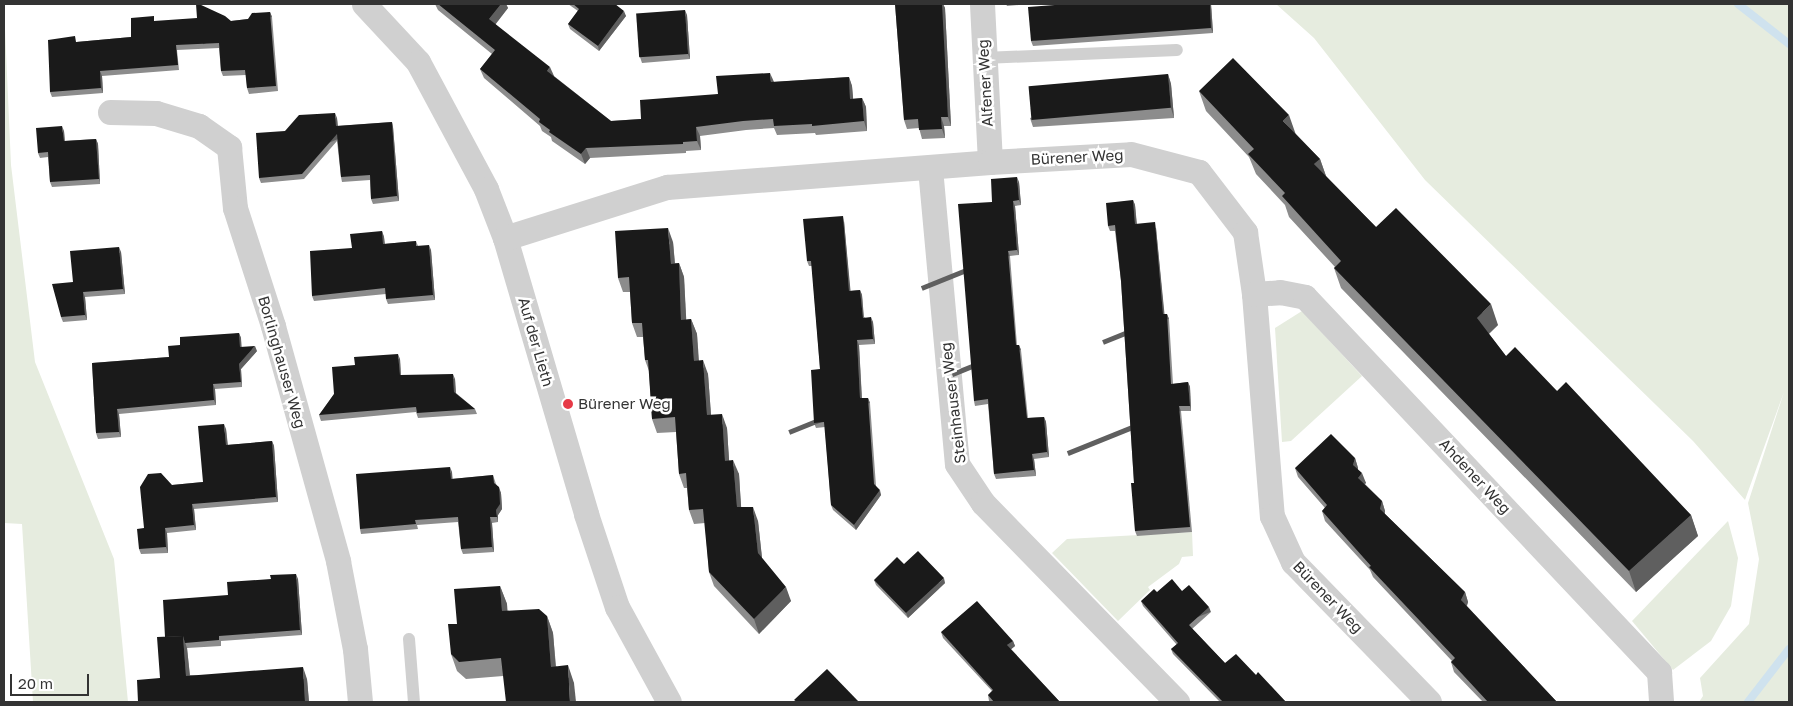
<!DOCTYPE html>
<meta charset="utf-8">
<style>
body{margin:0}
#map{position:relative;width:1793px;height:706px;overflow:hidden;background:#fff;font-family:"Golos Text",sans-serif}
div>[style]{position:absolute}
.green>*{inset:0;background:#e6ecdf}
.stream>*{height:8px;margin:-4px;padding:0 4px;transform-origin:4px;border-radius:4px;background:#cfe2ee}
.lane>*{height:12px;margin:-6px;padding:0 6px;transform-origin:6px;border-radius:6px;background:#d0d0d0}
.street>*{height:25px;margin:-12.5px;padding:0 12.5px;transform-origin:12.5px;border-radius:12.5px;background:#d0d0d0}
.wall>*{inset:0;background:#8c8c8c}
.shaded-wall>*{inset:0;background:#5f5f5f;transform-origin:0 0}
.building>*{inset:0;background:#1a1a1a;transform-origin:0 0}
.dots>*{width:14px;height:14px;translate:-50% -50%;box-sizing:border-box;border:2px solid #fff;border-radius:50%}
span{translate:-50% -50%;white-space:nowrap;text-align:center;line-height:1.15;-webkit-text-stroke:5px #fff;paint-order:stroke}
.street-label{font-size:15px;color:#333}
.poi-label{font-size:15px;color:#333}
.left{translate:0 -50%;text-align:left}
.frame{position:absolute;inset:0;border:5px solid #333;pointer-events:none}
.scale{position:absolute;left:10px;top:674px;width:79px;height:22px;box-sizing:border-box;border:2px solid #333;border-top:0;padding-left:6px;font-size:15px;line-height:18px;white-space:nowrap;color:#333;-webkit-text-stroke:4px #fff;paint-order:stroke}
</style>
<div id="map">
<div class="green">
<i style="clip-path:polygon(1276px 4px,1789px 4px,1789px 702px,1699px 702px,1703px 696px,1700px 678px,1749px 624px,1759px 559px,1748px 503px,1784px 392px,1745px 500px,1693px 441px,1425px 180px,1314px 38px)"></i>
<i style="clip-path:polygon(4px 6px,11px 165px,35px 362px,114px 559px,128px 702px,33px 702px,22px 524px,4px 523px)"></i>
<i style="clip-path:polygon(1302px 311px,1362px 376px,1291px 441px,1282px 442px,1275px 328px)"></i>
<i style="clip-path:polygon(1728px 521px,1738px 558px,1731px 606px,1711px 641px,1673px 670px,1632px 621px)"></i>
<i style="clip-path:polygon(1192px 532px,1193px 556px,1182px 557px,1179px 564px,1148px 587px,1150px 590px,1118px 621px,1052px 553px,1067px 539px)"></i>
</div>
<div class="stream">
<i style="left:1738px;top:4px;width:65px;rotate:38.1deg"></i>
<i style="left:1748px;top:702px;width:67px;rotate:-52.3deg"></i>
</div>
<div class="lane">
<i style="left:984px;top:58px;width:193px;rotate:-2.4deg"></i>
<i style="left:409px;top:639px;width:63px;rotate:85.5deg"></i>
</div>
<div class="street">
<i style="left:364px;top:4px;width:79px;rotate:47deg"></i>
<i style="left:418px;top:62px;width:144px;rotate:61.8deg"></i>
<i style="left:486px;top:189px;width:53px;rotate:68.8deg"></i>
<i style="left:505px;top:238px;width:288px;rotate:73.6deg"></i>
<i style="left:586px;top:514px;width:98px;rotate:71.6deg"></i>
<i style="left:617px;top:607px;width:108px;rotate:61.3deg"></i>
<i style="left:982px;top:4px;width:158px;rotate:87.1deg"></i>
<i style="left:110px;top:112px;width:46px;rotate:1.2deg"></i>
<i style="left:156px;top:113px;width:45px;rotate:16.8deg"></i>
<i style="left:199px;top:126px;width:37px;rotate:35deg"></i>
<i style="left:229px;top:147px;width:61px;rotate:84.4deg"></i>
<i style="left:235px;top:208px;width:124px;rotate:72.1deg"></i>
<i style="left:273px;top:326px;width:244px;rotate:74.5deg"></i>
<i style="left:338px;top:561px;width:90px;rotate:79.1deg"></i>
<i style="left:355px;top:649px;width:53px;rotate:84.6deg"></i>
<i style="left:930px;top:168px;width:297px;rotate:84.8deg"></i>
<i style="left:957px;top:464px;width:47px;rotate:56.3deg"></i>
<i style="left:983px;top:503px;width:278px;rotate:45.7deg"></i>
<i style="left:505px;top:238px;width:170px;rotate:-17.5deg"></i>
<i style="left:667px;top:187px;width:324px;rotate:-4.4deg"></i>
<i style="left:990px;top:162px;width:141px;rotate:-3.2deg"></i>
<i style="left:1131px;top:154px;width:70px;rotate:14.8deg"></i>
<i style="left:1199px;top:172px;width:76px;rotate:52.5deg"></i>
<i style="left:1245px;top:232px;width:63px;rotate:81.7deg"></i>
<i style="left:1254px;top:294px;width:223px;rotate:85.4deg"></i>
<i style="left:1272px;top:516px;width:51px;rotate:65.5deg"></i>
<i style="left:1293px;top:562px;width:195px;rotate:45.8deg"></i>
<i style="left:1254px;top:294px;width:26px;rotate:-4deg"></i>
<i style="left:1280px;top:292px;width:25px;rotate:11deg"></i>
<i style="left:1305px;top:297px;width:516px;rotate:46.65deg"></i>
<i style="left:1659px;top:672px;width:30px;rotate:86deg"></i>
</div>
<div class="wall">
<i style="clip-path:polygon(435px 4px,506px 4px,508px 8px,495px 24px,554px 76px,611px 121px,641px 119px,718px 94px,774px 82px,849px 77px,852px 86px,853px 99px,862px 98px,866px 107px,867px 131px,816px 135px,815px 133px,777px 135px,774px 128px,746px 130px,700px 136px,701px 150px,686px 151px,686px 153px,590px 158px,585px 164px,552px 141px,551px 137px,542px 131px,540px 126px,484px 78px,480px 69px,492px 54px,438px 10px)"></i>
<i style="clip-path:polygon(568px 4px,615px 4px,626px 16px,599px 51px,570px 29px,568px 24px,578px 11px)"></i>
<i style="clip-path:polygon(895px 4px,943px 4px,945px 8px,951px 126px,944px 126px,945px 138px,922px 139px,919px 128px,907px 129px,904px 120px)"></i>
<i style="clip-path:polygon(1006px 4px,1030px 4px,1007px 6px)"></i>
<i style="clip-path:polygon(1211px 4px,1213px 33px,1033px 46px,1031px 41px)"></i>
<i style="clip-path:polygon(270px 12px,272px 17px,278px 91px,249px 94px,247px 88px,246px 75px,223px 76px,221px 71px,219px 48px,177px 50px,179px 70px,102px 76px,103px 93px,52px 97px,50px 92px,77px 42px,131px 37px,156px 21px,231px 21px,248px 19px)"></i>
<i style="clip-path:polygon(687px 15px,690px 59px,642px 63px,640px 57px)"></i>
<i style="clip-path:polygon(1168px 74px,1171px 84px,1174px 118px,1033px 127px,1030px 118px)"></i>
<i style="clip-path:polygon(1199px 91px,1296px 134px,1320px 159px,1326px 176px,1376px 227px,1498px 325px,1489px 334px,1506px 356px,1557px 391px,1691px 515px,1698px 536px,1636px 592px,1341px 288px,1334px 268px,1335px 267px,1289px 217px,1285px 205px,1256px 174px,1249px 157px,1206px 111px)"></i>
<i style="clip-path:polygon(337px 118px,338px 126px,392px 122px,393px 127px,399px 201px,373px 204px,371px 199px,370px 180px,342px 182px,341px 177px,337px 141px,304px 179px,261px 183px,259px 178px,285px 131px)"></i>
<i style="clip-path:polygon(64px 131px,65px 141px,96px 139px,98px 144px,100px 184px,52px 187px,50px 182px,48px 157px,40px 158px,38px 153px)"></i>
<i style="clip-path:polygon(1019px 182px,1021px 205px,1015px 206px,1019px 255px,1010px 256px,1017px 345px,1019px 345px,1021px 350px,1028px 418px,1044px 417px,1046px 422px,1049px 457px,1034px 459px,1036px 476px,996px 479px,994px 474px,988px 404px,975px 406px,974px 401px,992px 202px)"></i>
<i style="clip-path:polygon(1133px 200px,1135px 205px,1137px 224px,1156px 228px,1164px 314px,1167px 314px,1169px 319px,1173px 384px,1188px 382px,1190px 387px,1191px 411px,1181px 411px,1192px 532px,1137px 536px,1135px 531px,1134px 483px,1121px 281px,1115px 231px,1110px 231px,1108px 226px)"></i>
<i style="clip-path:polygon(844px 221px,850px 291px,860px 290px,862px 295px,864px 317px,873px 322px,875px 344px,859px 345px,862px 398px,868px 398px,870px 403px,876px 486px,881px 495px,856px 530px,833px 510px,831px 505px,825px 427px,816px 428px,814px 423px,820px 369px,812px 266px,809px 266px,807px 261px)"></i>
<i style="clip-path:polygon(382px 231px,384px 237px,385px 244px,416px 241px,418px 246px,431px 250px,435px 300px,388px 304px,386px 299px,386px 294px,314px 301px,312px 296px,352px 248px)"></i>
<i style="clip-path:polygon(673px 242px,675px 263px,679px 263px,684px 277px,686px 320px,691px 319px,697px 334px,698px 360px,708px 374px,711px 415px,727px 428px,729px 460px,739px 474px,741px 507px,758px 521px,762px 558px,791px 601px,759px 634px,714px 586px,709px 572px,705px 523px,694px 524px,689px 510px,687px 488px,684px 488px,679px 474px,676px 432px,657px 433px,652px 419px,649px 371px,645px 360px,643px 337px,637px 337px,632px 323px,630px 292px,623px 292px,618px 278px)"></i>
<i style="clip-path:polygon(121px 252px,125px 294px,85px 297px,87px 320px,63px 322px,61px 317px,73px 282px)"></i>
<i style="clip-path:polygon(239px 333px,241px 338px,241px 347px,257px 351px,241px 369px,242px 387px,215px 389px,216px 405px,119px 414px,121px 437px,98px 439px,96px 433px,92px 363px,169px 357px,180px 345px)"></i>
<i style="clip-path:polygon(400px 359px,401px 375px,455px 379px,456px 393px,475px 409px,477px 414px,418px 418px,416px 412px,321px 421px,319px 415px,355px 365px)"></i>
<i style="clip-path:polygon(226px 429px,228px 445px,272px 441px,274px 446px,278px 502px,194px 509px,196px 530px,167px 533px,168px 553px,141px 554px,139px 549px,144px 528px,172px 485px,203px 482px)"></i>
<i style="clip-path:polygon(1355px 458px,1358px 468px,1358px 470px,1366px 483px,1365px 484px,1382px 501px,1385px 511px,1385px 514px,1465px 592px,1468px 602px,1467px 606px,1557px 702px,1483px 702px,1454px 672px,1451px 662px,1452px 661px,1373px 577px,1370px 570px,1325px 521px,1322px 511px,1325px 508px,1298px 477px,1295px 468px)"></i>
<i style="clip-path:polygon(452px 472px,452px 479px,493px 475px,496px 484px,501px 493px,502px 509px,498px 515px,498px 522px,492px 523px,494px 552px,463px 554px,461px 549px,458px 522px,417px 525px,418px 529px,361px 534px,360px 529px)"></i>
<i style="clip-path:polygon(298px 579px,302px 635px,221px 641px,221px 646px,187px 648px,190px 675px,307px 679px,309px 702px,138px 702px,160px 678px,165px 637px,228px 595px)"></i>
<i style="clip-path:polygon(874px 580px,945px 583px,908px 618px,876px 585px)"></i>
<i style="clip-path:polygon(500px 586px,507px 604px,507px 611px,547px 616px,553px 633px,556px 666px,574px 683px,503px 676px,466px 679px,457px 671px,451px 654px,457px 624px)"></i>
<i style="clip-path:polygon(1182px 591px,1211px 612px,1192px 629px,1225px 663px,1256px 675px,1286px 702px,1220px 702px,1173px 654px,1171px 649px,1177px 645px,1143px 606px,1141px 601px)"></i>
<i style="clip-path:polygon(941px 632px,1013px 641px,1015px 646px,1011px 649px,1060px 702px,991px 702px,989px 701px,988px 695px,992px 691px,943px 638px)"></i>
</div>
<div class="shaded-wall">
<i style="clip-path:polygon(501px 4px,506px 4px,508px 8px,492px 29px,489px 19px)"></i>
<i style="clip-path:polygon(941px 4px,943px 4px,945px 8px,951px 126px,948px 117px)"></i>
<i style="clip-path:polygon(1210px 4px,1211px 4px,1213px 33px,1211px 28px)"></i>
<i style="clip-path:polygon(685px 10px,687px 15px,690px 59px,688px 54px)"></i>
<i style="clip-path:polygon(624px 11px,626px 16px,599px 51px,598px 46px)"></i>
<i style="left:270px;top:12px;width:5px;height:74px;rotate:68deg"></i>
<i style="clip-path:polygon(550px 67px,554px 76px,550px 81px,547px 71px)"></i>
<i style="clip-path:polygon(100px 71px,102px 76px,103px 93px,101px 88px)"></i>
<i style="clip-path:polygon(770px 73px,774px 82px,771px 82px)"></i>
<i style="clip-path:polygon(1168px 74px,1171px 84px,1174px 118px,1171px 108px)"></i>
<i style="clip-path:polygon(849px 77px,852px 86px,854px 108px,850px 99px)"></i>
<i style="clip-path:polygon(862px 98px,866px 107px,867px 131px,864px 121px)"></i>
<i style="clip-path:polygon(335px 113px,337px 118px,338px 131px,336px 126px)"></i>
<i style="clip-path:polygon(1289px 115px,1296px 135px,1283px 121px)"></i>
<i style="clip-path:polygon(941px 117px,944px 126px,945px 138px,942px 129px)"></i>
<i style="clip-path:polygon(392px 122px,393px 127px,399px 201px,397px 196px)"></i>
<i style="clip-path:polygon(62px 126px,64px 131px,65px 147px,64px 141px)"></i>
<i style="clip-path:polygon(696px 127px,700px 136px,701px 150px,697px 141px)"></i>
<i style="left:337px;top:134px;width:5px;height:53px;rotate:68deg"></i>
<i style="clip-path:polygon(96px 139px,98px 144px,100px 184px,99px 179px)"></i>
<i style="clip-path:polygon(586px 148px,590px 158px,585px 164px,581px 154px)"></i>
<i style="clip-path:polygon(1320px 159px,1327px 179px,1314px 164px)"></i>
<i style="clip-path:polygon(1017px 177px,1019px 182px,1021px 205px,1019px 200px)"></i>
<i style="clip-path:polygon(1133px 200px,1135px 205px,1137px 229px,1135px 224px)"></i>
<i style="clip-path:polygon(1013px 201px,1015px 206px,1019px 255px,1017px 250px)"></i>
<i style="clip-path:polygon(843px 216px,844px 221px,851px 296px,849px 291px)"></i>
<i style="clip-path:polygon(1155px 222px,1156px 228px,1165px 319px,1163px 314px)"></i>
<i style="clip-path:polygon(668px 228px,673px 242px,676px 278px,671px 264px)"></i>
<i style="clip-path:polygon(382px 231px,384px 237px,385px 249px,383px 244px)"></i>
<i style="clip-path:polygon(429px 245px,431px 250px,435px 300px,433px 295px)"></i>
<i style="clip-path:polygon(119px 247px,121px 252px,125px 294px,123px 289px)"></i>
<i style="left:1008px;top:251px;width:5px;height:94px;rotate:68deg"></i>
<i style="clip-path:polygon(679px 263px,684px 277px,687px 334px,681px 320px)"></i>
<i style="clip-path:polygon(860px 290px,862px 295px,864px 323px,863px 318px)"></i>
<i style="clip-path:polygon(83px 292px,85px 297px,87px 320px,85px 315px)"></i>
<i style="clip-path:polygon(1491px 304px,1498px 325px,1484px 338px,1477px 318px)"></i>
<i style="left:1167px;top:314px;width:5px;height:70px;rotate:68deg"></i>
<i style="clip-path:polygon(871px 317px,873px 322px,875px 344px,873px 339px)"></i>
<i style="clip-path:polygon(691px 319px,697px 334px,700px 375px,694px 361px)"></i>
<i style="clip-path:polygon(239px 333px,241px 338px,242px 352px,240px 347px)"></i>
<i style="clip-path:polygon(857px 340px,859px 345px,862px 403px,860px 398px)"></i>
<i style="left:1019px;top:345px;width:5px;height:73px;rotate:68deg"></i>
<i style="clip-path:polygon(255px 346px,257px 351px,241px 369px,242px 387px,241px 382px,239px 364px)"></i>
<i style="clip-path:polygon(398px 354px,400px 359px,401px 380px,400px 375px)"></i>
<i style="clip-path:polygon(703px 360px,708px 374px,712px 429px,707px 415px)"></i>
<i style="clip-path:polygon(453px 374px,455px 379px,456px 397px,454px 392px)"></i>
<i style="clip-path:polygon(1188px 382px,1190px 387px,1191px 411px,1190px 406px)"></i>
<i style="clip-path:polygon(213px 384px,215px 389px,216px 405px,214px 400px)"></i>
<i style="left:868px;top:398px;width:5px;height:86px;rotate:68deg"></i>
<i style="left:1179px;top:406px;width:5px;height:121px;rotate:68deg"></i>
<i style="clip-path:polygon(117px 409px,119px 414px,121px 437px,119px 432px)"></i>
<i style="clip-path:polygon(722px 414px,727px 428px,730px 475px,725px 461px)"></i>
<i style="clip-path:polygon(1044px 417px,1046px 422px,1049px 457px,1047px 452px)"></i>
<i style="clip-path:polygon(224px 424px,226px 429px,228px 450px,226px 445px)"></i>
<i style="clip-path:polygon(272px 441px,274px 446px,278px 502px,276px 497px)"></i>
<i style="clip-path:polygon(1032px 454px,1034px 459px,1036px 476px,1034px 470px)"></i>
<i style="clip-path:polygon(1355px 458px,1358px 468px,1357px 475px,1353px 465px)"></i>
<i style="clip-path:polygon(733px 460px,739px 474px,742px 521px,737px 507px)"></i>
<i style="clip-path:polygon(450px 467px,452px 472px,453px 484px,451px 479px)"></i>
<i style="clip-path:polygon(1362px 473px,1366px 483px,1361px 487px,1358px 478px)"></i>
<i style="clip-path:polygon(499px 487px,501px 493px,502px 509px,498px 515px,498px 522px,497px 517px,496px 510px)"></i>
<i style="clip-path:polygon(880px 490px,881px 495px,856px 530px,854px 525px)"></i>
<i style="clip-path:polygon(1382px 501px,1385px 511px,1383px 519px,1380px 509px)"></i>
<i style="clip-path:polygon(192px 504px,194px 509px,196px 530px,194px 525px)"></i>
<i style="clip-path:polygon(753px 507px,758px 521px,763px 567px,758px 553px)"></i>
<i style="clip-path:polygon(1691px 515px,1698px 536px,1636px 592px,1629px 571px)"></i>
<i style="clip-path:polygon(490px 517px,492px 523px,494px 552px,492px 547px)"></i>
<i style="clip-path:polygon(165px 528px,167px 533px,168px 553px,166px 547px)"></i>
<i style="clip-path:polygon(296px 574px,298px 579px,302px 635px,300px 630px)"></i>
<i style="clip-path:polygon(944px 578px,945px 583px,908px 618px,906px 613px)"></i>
<i style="clip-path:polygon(500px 586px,507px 604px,509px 629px,502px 611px)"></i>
<i style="clip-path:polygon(786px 587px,791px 601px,759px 634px,754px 619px)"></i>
<i style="clip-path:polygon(1465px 592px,1468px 602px,1465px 610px,1461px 600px)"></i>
<i style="left:1209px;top:607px;width:5px;height:27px;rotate:68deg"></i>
<i style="clip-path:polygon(547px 616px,553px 633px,557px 684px,551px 667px)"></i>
<i style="clip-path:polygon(183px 636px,187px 648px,191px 688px,186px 676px)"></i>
<i style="clip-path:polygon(1013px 641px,1015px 646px,1009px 651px,1007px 645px)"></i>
<i style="clip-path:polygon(568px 665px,574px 683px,576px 702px,570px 702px)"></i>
<i style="clip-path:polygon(303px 667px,307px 679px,309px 702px,305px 702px)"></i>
</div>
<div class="building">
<i style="clip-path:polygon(196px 4px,199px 4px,225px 16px,231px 21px,248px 19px,252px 13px,270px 12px,276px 86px,247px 88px,245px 70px,221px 71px,219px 43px,176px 45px,178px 65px,100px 71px,101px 88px,50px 92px,48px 40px,75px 36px,76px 42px,131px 37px,131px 18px,154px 16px,154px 21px,197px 18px)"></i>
<i style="clip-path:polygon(438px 4px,501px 4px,489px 19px,550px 67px,547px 71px,611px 121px,641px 119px,640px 100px,718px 94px,716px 76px,770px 73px,771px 82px,849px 77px,850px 99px,862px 98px,864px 121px,812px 126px,812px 124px,774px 126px,773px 119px,743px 121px,696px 127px,697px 141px,683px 142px,683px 144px,586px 148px,581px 154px,549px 132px,550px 130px,539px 122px,540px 119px,480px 69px,495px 50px)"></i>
<i style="clip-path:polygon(573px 4px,615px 4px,624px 11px,598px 46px,568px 24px,579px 9px)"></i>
<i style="clip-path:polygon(895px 4px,942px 4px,948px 117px,941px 117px,942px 129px,919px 130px,918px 119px,904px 120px)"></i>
<i style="clip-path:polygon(1068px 4px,1210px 4px,1211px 28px,1031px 41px,1028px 7px)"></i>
<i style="left:685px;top:10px;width:44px;height:49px;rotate:86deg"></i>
<i style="clip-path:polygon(1233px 58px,1289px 115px,1283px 121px,1320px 159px,1314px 164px,1376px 227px,1396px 208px,1491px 304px,1477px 318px,1506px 356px,1515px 347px,1557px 391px,1566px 382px,1691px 515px,1629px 571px,1334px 268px,1341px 261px,1282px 196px,1285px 193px,1248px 154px,1254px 149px,1199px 91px)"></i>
<i style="left:1168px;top:74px;width:34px;height:140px;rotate:85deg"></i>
<i style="clip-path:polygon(335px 113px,336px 126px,392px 122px,397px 196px,371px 199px,370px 175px,341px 177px,337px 134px,302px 174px,259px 178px,256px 133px,285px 131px,299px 115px)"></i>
<i style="clip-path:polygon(62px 126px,64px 141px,96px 139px,99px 179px,50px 182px,48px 152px,38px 153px,36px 128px)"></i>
<i style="clip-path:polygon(1017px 177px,1019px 200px,1013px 201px,1017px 250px,1008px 251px,1016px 345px,1019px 345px,1027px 418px,1044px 417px,1047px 452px,1032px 454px,1034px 470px,994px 474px,988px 399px,974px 401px,958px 204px,992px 202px,991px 179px)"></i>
<i style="clip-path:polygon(1133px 200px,1135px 224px,1155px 222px,1163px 314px,1167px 314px,1171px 384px,1188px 382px,1190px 406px,1179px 406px,1190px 527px,1135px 531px,1131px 483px,1134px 483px,1121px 281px,1115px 225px,1108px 226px,1106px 203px)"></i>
<i style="clip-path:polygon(843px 216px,849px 291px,860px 290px,863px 318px,871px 317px,873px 339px,857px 340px,860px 398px,868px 398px,874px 484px,880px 490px,854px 525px,831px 505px,824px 422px,814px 423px,811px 370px,820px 369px,811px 261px,807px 261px,803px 219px)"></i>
<i style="clip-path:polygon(668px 228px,671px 264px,679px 263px,681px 320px,691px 319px,694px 361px,703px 360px,707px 415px,722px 414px,725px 461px,733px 460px,737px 507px,753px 507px,758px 553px,786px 587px,754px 619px,709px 572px,703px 509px,689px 510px,686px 473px,679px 474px,675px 417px,652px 419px,648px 360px,645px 360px,642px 323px,632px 323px,629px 277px,618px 278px,615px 231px)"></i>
<i style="clip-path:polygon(382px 231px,383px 244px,416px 241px,416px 246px,429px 245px,433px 295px,386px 299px,385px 288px,312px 296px,310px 251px,352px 248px,350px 234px)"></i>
<i style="clip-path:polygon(119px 247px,123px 289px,83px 292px,85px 315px,61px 317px,52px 284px,73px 282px,70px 251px)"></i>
<i style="clip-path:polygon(239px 333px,240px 347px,255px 346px,239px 364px,241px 382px,213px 384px,214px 400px,117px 409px,119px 432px,96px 433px,92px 363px,169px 357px,168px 346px,180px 345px,180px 337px)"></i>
<i style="clip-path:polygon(398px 354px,400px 375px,453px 374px,454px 392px,475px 409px,417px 413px,416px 407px,319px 415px,334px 394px,332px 367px,355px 365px,354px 357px)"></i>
<i style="clip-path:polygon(224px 424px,226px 445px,272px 441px,276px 497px,192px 504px,194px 525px,165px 528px,166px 547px,139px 549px,137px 529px,144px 528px,140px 487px,148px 474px,161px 473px,172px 485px,203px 482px,198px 426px)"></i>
<i style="clip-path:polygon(1331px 434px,1355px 458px,1353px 465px,1362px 473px,1358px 478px,1382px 501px,1380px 509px,1465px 592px,1461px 600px,1557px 702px,1488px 702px,1451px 662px,1455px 658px,1369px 567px,1371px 566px,1322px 511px,1327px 505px,1295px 468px)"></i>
<i style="clip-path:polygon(450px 467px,451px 479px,493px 475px,494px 483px,499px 487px,500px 504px,496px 510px,497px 517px,490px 517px,492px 547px,461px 549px,458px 517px,415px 520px,416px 524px,360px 529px,356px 474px)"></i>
<i style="clip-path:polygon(918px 551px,944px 578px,906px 613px,874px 580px,897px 557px,904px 564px)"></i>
<i style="clip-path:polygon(296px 574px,300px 630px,219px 636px,219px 640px,185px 643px,183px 636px,165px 637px,163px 600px,228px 595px,227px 582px,271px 579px,270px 575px)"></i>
<i style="clip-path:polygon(1172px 579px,1182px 591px,1189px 585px,1209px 607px,1189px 625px,1225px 663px,1236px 654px,1256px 675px,1258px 672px,1286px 702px,1223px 702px,1171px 649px,1178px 643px,1141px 601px,1154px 589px,1157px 592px)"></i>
<i style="clip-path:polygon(500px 586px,502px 611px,539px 609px,547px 616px,551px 667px,568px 665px,570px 702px,506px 702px,501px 658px,459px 662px,451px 654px,448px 624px,457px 624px,454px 589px)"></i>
<i style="clip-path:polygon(977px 601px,1013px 641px,1007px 645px,1060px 702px,994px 702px,988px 695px,993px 690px,941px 632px)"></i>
<i style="clip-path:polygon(183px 636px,186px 676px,303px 667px,305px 702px,138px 702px,137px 680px,160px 678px,157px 637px)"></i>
<i style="clip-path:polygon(827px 669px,859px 702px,797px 702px,794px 700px)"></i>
</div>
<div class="dots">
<i style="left:568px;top:404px;background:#e63946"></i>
</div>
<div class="street-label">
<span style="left:985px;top:83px;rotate:-93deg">Alfener Weg</span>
<span style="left:1077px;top:157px;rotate:-3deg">Bürener Weg</span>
<span style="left:536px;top:342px;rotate:74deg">Auf der Lieth</span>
<span style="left:282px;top:362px;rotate:74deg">Borlinghauser Weg</span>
<span style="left:953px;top:403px;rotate:-97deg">Steinhauser Weg</span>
<span style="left:1475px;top:476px;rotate:47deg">Ahdener Weg</span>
<span style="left:1328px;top:597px;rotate:46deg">Bürener Weg</span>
</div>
<div class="poi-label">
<span class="left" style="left:578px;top:404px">Bürener Weg</span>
</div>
<div class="frame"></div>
<div class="scale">20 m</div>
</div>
